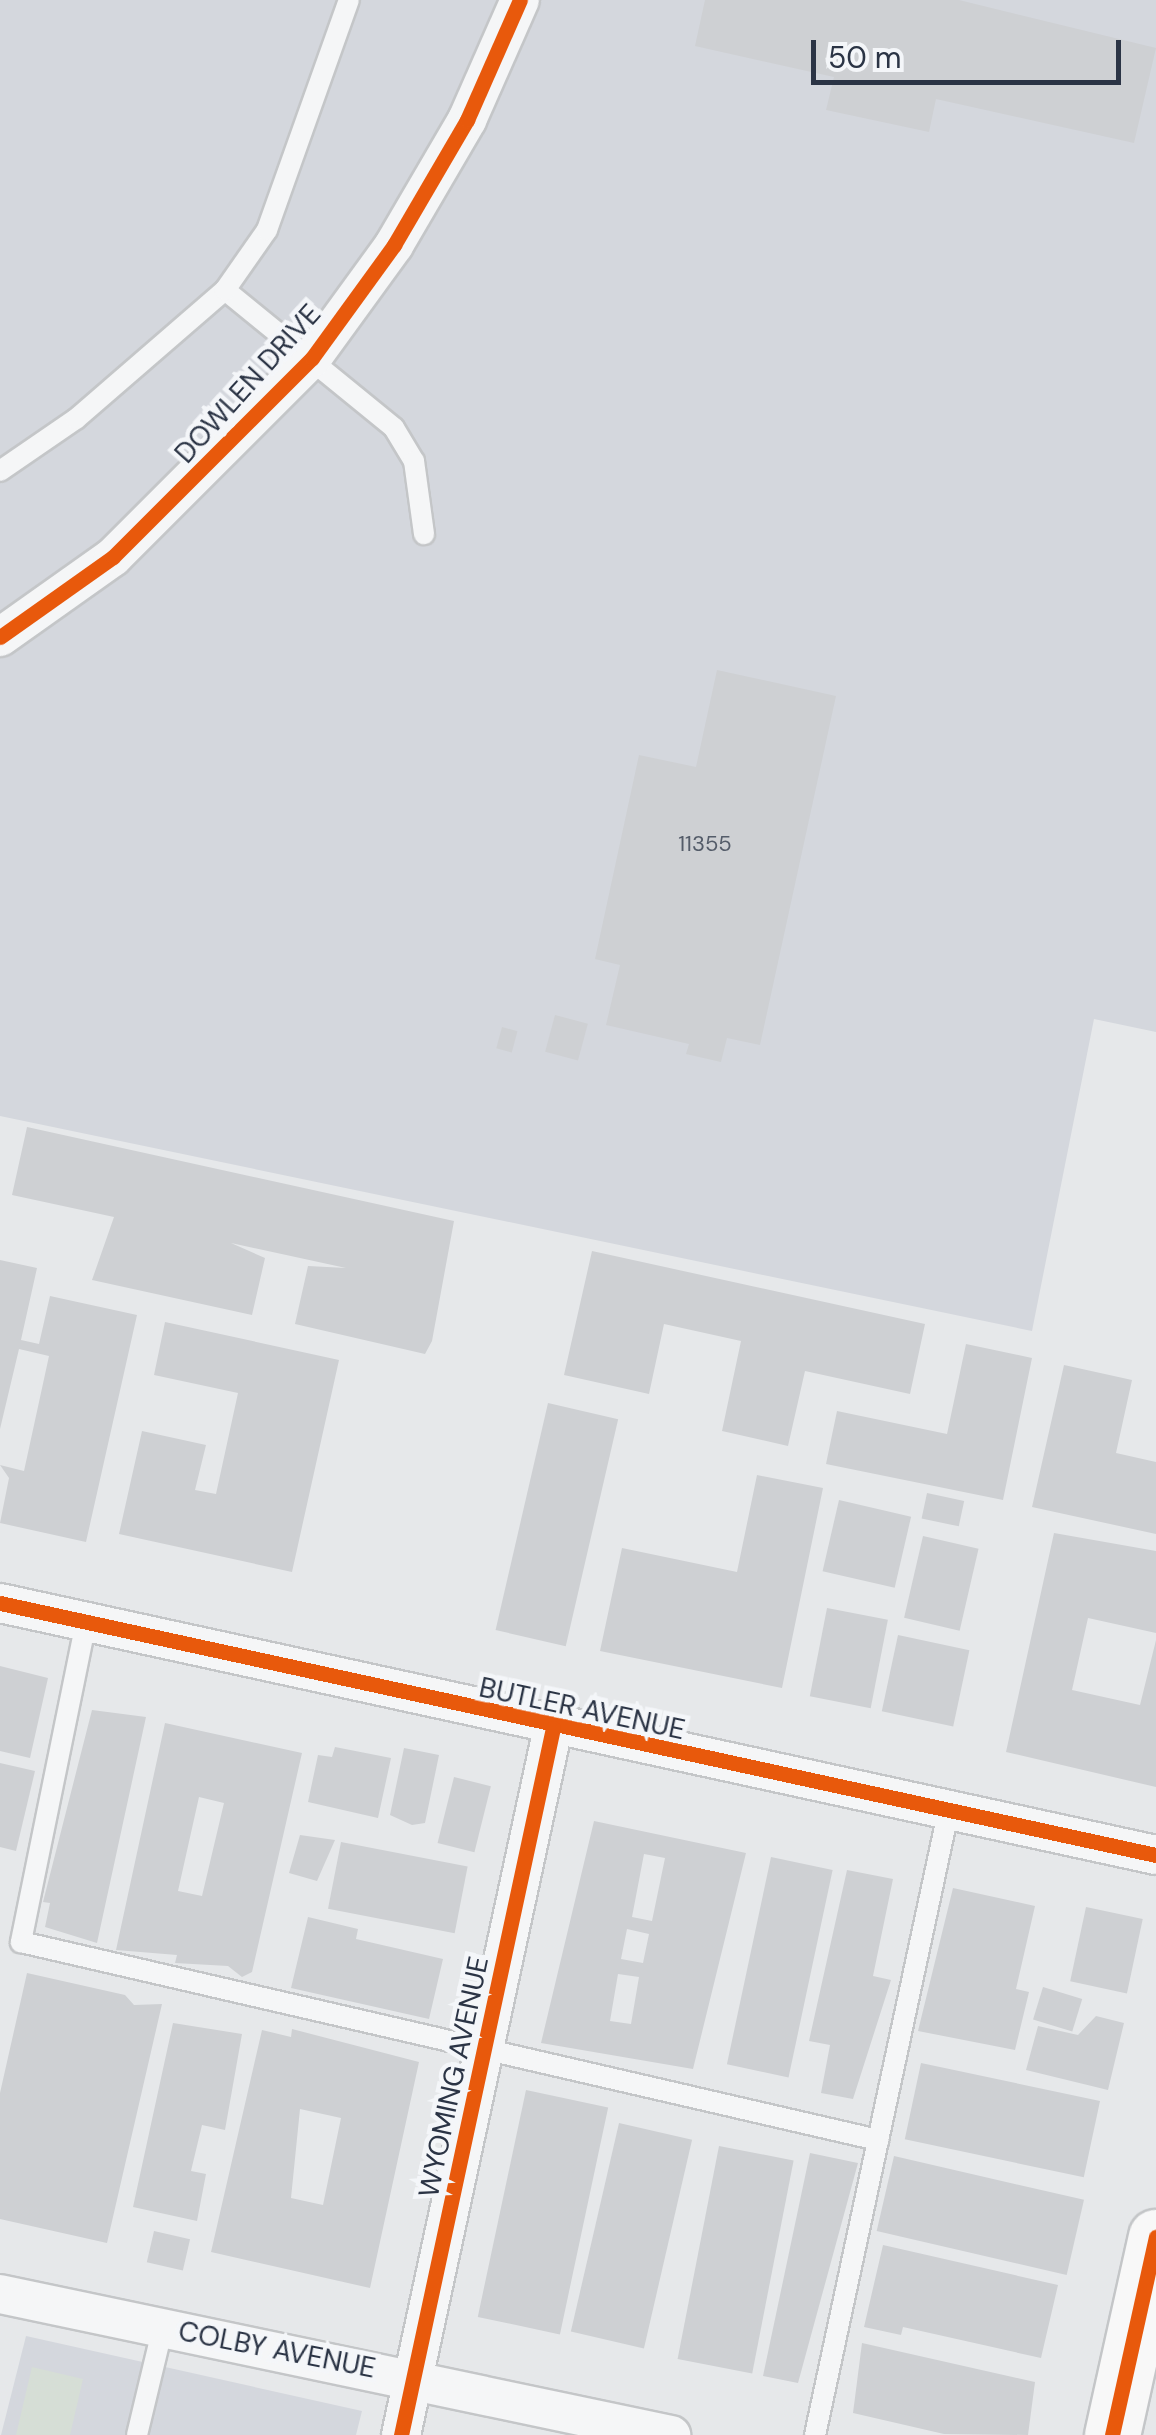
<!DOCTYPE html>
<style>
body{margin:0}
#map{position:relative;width:1156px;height:2435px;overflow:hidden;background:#e6e8ea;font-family:"DM Sans",sans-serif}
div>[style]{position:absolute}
.built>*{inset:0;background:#d4d7dd}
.green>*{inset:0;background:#d6ded6}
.building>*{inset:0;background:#ced0d3;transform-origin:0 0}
.roads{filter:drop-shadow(2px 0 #c4c6c8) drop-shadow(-2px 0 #c4c6c8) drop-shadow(0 2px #c4c6c8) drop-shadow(0 -2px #c4c6c8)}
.lane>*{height:20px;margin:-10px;padding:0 10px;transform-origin:10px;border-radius:10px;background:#f5f6f7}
.street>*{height:38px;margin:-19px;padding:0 19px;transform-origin:19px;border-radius:19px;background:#f5f6f7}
.secondary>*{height:55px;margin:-27.5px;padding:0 27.5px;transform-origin:27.5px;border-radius:27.5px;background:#f8f8f8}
.cycleway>*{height:15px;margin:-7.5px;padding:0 7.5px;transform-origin:7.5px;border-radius:7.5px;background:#e8590c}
span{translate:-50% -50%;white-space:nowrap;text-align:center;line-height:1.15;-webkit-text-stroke:9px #f4f6f9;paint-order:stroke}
.number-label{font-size:22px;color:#545c69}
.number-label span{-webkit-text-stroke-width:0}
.street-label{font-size:28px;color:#2b3445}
.scale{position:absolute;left:811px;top:40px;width:310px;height:45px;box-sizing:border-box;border:5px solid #2b3445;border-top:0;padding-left:12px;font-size:30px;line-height:35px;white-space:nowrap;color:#2b3445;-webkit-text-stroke:8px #f4f6f9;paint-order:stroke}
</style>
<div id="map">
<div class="built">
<i style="clip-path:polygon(0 0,1156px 0,1156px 1032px,1094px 1019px,1032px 1331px,0 1116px)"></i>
<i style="clip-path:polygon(26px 2336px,362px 2411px,356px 2435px,1px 2435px)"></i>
</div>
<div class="green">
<i style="clip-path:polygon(32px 2367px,83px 2379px,70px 2435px,16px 2435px)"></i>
</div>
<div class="building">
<i style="clip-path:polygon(705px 0,959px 0,1156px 48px,1134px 143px,936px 99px,929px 132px,826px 110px,834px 77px,695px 46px)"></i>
<i style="clip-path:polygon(717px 670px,836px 696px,760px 1045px,727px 1038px,721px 1062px,686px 1054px,689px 1044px,606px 1025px,620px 965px,595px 959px,639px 755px,696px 767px)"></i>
<i style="left:555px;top:1015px;width:34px;height:38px;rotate:15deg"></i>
<i style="left:502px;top:1027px;width:16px;height:22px;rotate:15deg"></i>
<i style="clip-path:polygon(27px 1127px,454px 1221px,432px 1341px,425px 1354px,295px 1324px,308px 1266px,346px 1268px,231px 1243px,265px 1258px,252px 1315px,92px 1280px,114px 1217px,12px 1195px)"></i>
<i style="clip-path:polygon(592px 1251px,925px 1324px,910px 1394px,805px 1371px,788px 1446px,722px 1431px,741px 1341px,664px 1324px,649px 1394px,564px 1375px)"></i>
<i style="clip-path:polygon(0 1260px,37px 1268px,21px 1340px,39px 1344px,50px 1296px,137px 1315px,86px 1542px,0 1523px,9px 1478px,0 1465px,24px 1471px,49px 1356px,19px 1349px,0 1429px)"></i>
<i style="clip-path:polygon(165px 1322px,339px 1360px,292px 1572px,119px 1534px,142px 1431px,206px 1445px,195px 1490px,216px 1494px,238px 1393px,154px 1375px)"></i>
<i style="clip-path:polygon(966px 1344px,1032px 1358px,1003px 1500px,826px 1464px,837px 1411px,947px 1434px)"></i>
<i style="clip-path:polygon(1064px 1365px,1132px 1380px,1116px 1453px,1156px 1462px,1156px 1534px,1032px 1507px)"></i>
<i style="left:548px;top:1403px;width:72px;height:233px;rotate:13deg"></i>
<i style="clip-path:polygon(757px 1475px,823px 1488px,782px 1688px,600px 1651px,622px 1548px,737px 1572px)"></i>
<i style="left:927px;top:1493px;width:38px;height:26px;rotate:12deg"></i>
<i style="left:839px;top:1500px;width:74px;height:73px;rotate:13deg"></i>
<i style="clip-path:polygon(1054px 1533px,1156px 1551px,1156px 1633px,1088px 1618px,1072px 1690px,1140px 1705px,1156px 1640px,1156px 1787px,1006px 1752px)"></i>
<i style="left:923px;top:1536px;width:57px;height:84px;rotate:13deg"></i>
<i style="left:827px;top:1608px;width:62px;height:90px;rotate:11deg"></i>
<i style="left:898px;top:1635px;width:73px;height:78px;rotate:12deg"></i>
<i style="clip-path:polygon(0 1666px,48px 1678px,30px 1758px,0 1751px)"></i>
<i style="clip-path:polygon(92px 1710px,146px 1717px,97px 1943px,45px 1927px,50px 1903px,43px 1902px)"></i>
<i style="clip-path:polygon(evenodd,165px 1723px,302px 1753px,252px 1972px,242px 1977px,228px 1966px,175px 1963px,177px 1955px,116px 1950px,165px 1723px,199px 1797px,224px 1803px,202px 1896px,178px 1891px,199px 1797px)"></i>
<i style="clip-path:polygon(335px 1747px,391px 1758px,378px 1818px,308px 1802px,318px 1755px,332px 1757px)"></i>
<i style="clip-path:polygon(404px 1748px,439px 1755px,425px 1823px,412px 1825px,390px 1815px)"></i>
<i style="clip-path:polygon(0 1763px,35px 1771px,16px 1851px,0 1847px)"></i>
<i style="left:454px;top:1777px;width:38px;height:68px;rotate:14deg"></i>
<i style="clip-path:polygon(evenodd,594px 1821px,746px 1853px,693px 2069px,541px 2043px,594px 1821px,644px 1854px,665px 1858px,652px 1921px,632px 1917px,644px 1854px,594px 1821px,627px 1929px,649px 1934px,643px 1963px,621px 1959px,627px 1929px,594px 1821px,618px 1974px,639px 1977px,631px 2024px,610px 2021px,618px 1974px)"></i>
<i style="clip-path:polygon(300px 1835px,335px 1840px,317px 1881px,289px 1873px)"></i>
<i style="left:341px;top:1842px;width:129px;height:68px;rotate:11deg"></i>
<i style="left:771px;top:1857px;width:63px;height:212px;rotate:12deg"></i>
<i style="clip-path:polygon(847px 1870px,893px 1879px,873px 1976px,891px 1980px,853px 2099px,821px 2093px,830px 2045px,809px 2041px)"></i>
<i style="clip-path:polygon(953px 1888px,1035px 1906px,1016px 1989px,1029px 1992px,1015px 2050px,918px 2031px)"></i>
<i style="left:1086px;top:1907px;width:58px;height:76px;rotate:12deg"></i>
<i style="clip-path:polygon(308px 1917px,358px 1929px,356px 1939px,443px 1959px,429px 2019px,291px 1988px)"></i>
<i style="clip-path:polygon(27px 1973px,125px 1995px,134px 2005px,162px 2004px,107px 2243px,0 2219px,0 2093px)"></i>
<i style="left:1043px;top:1987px;width:41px;height:34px;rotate:17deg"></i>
<i style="clip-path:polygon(1096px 2016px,1124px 2023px,1108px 2090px,1026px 2070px,1038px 2026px,1078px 2035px)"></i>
<i style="clip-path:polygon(173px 2023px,242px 2034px,225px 2130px,202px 2125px,191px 2171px,206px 2174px,197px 2221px,133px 2207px)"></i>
<i style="clip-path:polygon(evenodd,292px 2029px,419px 2062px,370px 2288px,211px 2252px,262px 2030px,291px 2037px,292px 2029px,300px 2109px,341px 2118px,323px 2205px,291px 2198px,300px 2109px)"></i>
<i style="left:921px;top:2063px;width:183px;height:78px;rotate:12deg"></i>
<i style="left:526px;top:2090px;width:84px;height:232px;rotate:12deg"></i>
<i style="left:619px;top:2123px;width:75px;height:214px;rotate:13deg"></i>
<i style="left:719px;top:2146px;width:76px;height:217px;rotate:11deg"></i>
<i style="clip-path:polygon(810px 2153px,858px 2163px,798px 2383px,763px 2376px)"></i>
<i style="left:894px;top:2156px;width:195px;height:77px;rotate:13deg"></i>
<i style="left:154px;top:2231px;width:37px;height:32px;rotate:13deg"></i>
<i style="clip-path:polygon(883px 2245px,1058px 2285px,1041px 2358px,903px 2327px,901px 2335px,864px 2327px)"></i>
<i style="clip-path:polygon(862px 2343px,1035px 2382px,1028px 2435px,944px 2434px,853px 2413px)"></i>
</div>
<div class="roads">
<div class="lane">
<i style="left:225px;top:290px;width:218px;rotate:39.2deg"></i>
<i style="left:394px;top:428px;width:39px;rotate:59deg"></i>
<i style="left:414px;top:461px;width:74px;rotate:82.2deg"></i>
<i style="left:0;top:471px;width:92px;rotate:-34.4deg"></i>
<i style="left:76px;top:419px;width:197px;rotate:-40.9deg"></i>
<i style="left:225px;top:290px;width:73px;rotate:-55deg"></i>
<i style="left:267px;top:230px;width:244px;rotate:-70.4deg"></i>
<i style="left:86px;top:1622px;width:327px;rotate:101.5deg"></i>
<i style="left:21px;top:1942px;width:880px;rotate:13.01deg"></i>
<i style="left:137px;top:2435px;width:111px;rotate:-76.5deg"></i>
<i style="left:815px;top:2435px;width:636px;rotate:-77.93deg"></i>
</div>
<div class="street">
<i style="left:0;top:637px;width:138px;rotate:-35.3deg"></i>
<i style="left:113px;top:557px;width:281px;rotate:-45deg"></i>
<i style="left:312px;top:358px;width:140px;rotate:-54deg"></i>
<i style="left:394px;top:245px;width:145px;rotate:-59.7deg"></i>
<i style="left:467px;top:120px;width:131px;rotate:-66.2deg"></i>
<i style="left:0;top:1603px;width:1183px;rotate:12.3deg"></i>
<i style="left:0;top:2294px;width:686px;rotate:11.87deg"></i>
<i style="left:401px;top:2435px;width:723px;rotate:-77.87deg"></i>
</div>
<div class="secondary">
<i style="left:1112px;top:2435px;width:203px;rotate:-77.5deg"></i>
</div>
</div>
<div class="cycleway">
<i style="left:0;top:637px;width:138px;rotate:-35.3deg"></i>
<i style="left:113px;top:557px;width:281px;rotate:-45deg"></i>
<i style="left:312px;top:358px;width:140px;rotate:-54deg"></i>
<i style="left:394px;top:245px;width:145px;rotate:-59.7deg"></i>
<i style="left:467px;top:120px;width:131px;rotate:-66.2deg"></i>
<i style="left:0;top:1603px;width:1183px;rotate:12.3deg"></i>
<i style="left:401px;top:2435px;width:723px;rotate:-77.87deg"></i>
<i style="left:1112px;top:2435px;width:203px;rotate:-77.5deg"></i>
</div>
<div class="number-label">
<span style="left:705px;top:844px">11355</span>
</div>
<div class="street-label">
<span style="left:248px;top:384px;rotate:-48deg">DOWLEN DRIVE</span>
<span style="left:582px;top:1709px;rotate:12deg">BUTLER AVENUE</span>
<span style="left:454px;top:2077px;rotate:-78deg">WYOMING AVENUE</span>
<span style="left:277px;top:2350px;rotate:11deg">COLBY AVENUE</span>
</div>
<div class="scale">50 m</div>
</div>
